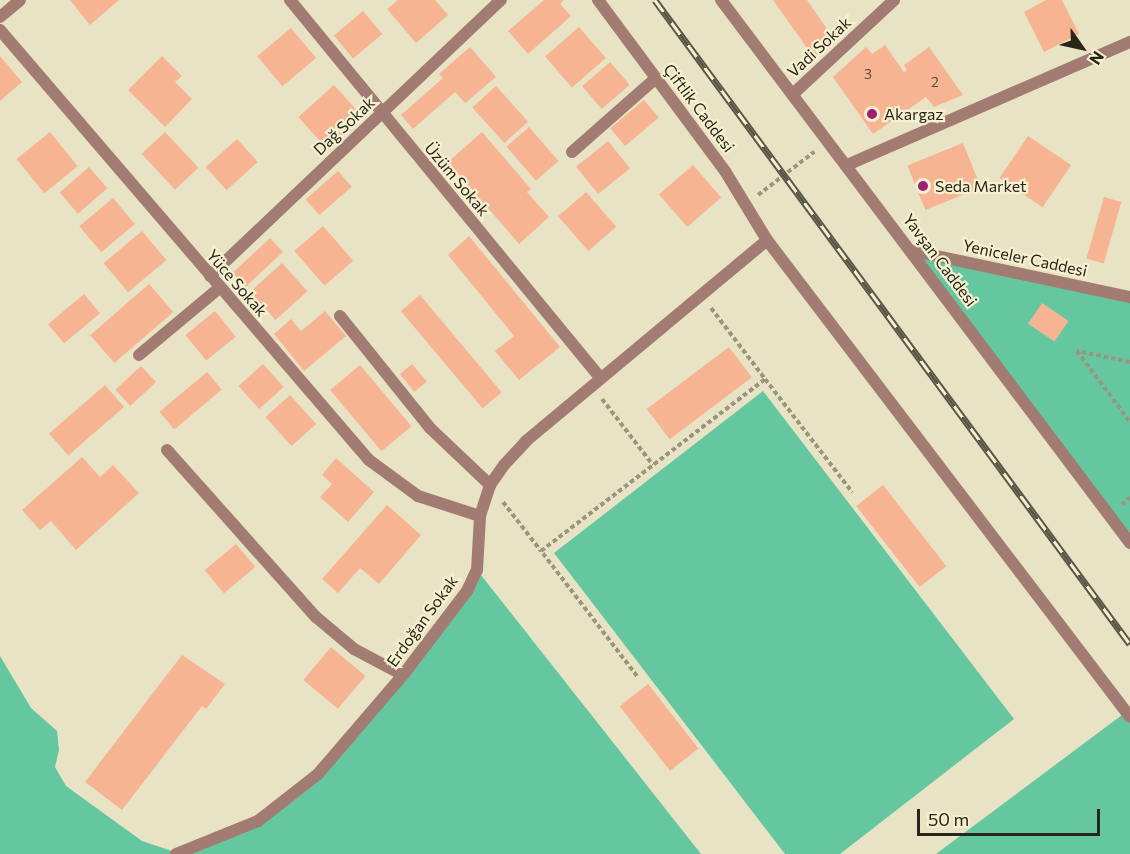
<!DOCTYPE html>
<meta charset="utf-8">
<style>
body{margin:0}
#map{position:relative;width:1130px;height:854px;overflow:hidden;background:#e8e3c4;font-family:Commissioner,sans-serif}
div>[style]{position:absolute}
.green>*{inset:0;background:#65c79f}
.building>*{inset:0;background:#f6b493;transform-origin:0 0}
.path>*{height:4px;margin-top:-2px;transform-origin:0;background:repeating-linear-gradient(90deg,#99957e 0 4.5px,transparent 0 7.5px)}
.service>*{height:12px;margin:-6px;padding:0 6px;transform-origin:6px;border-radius:6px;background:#a27c72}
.minor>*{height:12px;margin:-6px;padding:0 6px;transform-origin:6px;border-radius:6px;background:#a27c72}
.tertiary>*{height:12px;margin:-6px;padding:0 6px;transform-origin:6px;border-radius:6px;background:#a27c72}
.rail>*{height:7px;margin-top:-3.5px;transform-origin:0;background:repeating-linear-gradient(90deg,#f6f0d0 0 14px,#595746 0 28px);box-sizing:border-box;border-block:2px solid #595746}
.dots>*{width:16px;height:16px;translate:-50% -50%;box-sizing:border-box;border:3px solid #f6f0d0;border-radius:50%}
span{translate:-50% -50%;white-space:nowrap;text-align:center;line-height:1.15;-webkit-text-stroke:4.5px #f6f0d0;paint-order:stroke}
.number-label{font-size:14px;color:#5c4a38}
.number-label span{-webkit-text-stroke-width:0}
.street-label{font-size:16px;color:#28261a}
.poi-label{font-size:16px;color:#28261a}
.left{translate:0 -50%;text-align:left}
.north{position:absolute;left:1052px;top:18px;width:60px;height:60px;-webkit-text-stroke:4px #f6f0d0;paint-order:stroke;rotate:124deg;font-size:16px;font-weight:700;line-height:24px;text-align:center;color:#28261a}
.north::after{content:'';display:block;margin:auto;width:21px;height:27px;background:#28261a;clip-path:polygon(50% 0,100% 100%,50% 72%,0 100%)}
.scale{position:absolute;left:917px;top:809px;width:183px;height:27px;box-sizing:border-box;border:3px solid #28261a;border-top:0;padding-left:8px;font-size:18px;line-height:21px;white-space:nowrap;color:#28261a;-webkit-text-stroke:4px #f6f0d0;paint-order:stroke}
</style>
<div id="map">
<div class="green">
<i style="clip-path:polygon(913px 251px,1130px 297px,1130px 543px)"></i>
<i style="clip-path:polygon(763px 391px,1014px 719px,840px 854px,785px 854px,554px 553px)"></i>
<i style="clip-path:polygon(477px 570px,701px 854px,0 854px,0 656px,31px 708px,57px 731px,59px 750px,55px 767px,66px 786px,142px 841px,178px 853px,288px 801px,367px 719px)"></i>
<i style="clip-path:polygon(1126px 712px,1130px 717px,1130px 854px,936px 854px)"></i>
</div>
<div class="building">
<i style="clip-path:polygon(70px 0,119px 0,90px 25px)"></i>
<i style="clip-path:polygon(398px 0,435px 0,448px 15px,416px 43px,387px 9px)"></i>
<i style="clip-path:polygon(544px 0,564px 0,560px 4px,571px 16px,528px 54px,508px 31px)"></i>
<i style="clip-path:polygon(773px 0,807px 0,834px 39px,814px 58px)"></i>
<i style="clip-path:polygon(1046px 0,1062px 0,1079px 34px,1044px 52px,1024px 12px)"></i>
<i style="left:363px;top:11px;width:30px;height:38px;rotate:50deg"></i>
<i style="left:579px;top:27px;width:41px;height:45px;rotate:49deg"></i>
<i style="left:291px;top:28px;width:39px;height:44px;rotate:50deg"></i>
<i style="clip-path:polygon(885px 45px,904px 72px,907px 70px,904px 65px,929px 47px,963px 95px,934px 107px,926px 97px,873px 134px,833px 77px,866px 47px,872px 54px)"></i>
<i style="clip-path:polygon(470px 47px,496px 77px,465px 103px,455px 92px,413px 129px,401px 115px,443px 78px,439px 74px)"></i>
<i style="clip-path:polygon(0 56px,22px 82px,0 101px)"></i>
<i style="clip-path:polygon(162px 56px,182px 76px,175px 82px,192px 99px,165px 127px,128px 90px)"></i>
<i style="left:610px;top:62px;width:30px;height:37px;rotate:49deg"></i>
<i style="left:334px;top:85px;width:42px;height:48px;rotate:48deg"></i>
<i style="left:496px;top:86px;width:48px;height:32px;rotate:48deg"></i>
<i style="left:644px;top:100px;width:23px;height:44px;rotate:50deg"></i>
<i style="left:529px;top:127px;width:45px;height:30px;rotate:49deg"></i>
<i style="left:50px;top:132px;width:44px;height:43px;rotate:51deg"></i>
<i style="left:165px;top:132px;width:49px;height:32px;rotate:47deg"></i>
<i style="clip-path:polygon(482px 132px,531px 189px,527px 192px,549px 217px,519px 244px,448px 162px)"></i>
<i style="left:1028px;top:136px;width:52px;height:51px;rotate:34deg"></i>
<i style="left:237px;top:139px;width:31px;height:42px;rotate:48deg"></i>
<i style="left:608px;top:141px;width:35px;height:41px;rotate:51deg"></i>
<i style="left:963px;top:143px;width:48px;height:60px;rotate:68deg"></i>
<i style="left:693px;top:165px;width:43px;height:45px;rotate:49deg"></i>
<i style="left:89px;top:167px;width:28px;height:39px;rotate:49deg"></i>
<i style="left:338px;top:171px;width:21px;height:43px;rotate:49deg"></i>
<i style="left:586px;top:192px;width:46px;height:37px;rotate:49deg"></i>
<i style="left:1104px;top:197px;width:18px;height:64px;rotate:16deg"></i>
<i style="left:113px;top:198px;width:34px;height:44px;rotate:50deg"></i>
<i style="left:323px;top:226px;width:46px;height:38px;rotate:49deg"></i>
<i style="left:142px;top:231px;width:38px;height:50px;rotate:50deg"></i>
<i style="clip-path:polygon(469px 236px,560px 347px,519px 380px,495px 351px,514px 336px,448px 255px)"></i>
<i style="left:270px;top:238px;width:19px;height:51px;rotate:47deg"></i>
<i style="left:282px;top:263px;width:38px;height:43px;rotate:48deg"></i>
<i style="left:149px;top:284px;width:37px;height:78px;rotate:49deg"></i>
<i style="left:84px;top:294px;width:25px;height:47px;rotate:50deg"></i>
<i style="left:420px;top:295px;width:127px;height:25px;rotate:50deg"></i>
<i style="left:1042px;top:303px;width:32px;height:25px;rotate:34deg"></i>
<i style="left:215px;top:311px;width:33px;height:38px;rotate:51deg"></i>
<i style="clip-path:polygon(325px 311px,346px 336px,304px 371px,274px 334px,291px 319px,301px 331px)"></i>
<i style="left:729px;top:347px;width:38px;height:103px;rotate:53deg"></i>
<i style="left:263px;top:364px;width:31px;height:33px;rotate:48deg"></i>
<i style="left:412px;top:364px;width:23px;height:16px;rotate:50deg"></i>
<i style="left:360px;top:365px;width:80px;height:39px;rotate:50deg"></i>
<i style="left:141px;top:366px;width:22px;height:35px;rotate:47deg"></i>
<i style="left:207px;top:372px;width:23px;height:62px;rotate:50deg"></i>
<i style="left:105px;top:385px;width:29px;height:74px;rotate:49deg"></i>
<i style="left:290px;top:395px;width:39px;height:33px;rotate:48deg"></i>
<i style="clip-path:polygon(82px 457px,100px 477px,113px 465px,139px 493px,76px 550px,51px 521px,40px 530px,22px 510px)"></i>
<i style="clip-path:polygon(336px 458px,374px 492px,348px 522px,320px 497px,332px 484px,322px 475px)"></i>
<i style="left:883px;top:485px;width:103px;height:34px;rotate:52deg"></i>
<i style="clip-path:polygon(387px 505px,421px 535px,379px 584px,360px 568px,338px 593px,322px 579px)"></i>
<i style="left:236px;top:544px;width:30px;height:41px;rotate:50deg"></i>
<i style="left:331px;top:647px;width:45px;height:43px;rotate:40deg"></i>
<i style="clip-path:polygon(182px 655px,225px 684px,206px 709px,202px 706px,122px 810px,85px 782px)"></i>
<i style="left:648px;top:684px;width:82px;height:36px;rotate:52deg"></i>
</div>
<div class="path">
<i style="left:758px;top:195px;width:71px;rotate:-37.5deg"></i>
<i style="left:711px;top:308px;width:89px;rotate:52.7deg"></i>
<i style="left:1130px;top:362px;width:54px;rotate:-168.3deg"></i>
<i style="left:1077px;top:351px;width:89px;rotate:53.3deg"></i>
<i style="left:602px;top:399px;width:83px;rotate:52.3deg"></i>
<i style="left:503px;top:502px;width:62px;rotate:52.2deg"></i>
<i style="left:1122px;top:505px;width:11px;rotate:-45deg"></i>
<i style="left:637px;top:676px;width:158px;rotate:-127.5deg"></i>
<i style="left:541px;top:551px;width:282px;rotate:-37.5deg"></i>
<i style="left:765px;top:379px;width:143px;rotate:52.4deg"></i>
</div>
<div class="service">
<i style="left:572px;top:152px;width:112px;rotate:-41.4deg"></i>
<i style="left:139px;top:355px;width:104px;rotate:-39.9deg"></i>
</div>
<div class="minor">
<i style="left:290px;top:0;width:489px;rotate:50.6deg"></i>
<i style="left:598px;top:0;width:213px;rotate:53.4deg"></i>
<i style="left:725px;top:171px;width:81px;rotate:58.7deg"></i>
<i style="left:767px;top:240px;width:599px;rotate:52.73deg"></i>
<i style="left:0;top:17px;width:26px;rotate:-40deg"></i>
<i style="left:0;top:30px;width:567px;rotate:49.37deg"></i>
<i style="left:369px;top:460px;width:61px;rotate:36.3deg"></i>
<i style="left:418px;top:496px;width:65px;rotate:17.9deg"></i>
<i style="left:793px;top:94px;width:138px;rotate:-42.9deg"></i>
<i style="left:847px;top:165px;width:309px;rotate:-23.5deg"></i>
<i style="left:210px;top:276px;width:401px;rotate:-43.5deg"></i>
<i style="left:340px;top:316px;width:144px;rotate:51.2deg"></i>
<i style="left:430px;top:428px;width:83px;rotate:43.5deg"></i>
<i style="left:167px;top:450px;width:224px;rotate:48.3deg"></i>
<i style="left:316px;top:617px;width:50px;rotate:40.1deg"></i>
<i style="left:354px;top:649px;width:55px;rotate:28deg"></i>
<i style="left:176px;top:854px;width:88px;rotate:-21.9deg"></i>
<i style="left:258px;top:821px;width:76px;rotate:-38.1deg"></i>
<i style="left:318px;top:774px;width:130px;rotate:-49.4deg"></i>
<i style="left:403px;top:675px;width:106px;rotate:-52.7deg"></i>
<i style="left:467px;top:591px;width:23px;rotate:-65deg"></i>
<i style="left:477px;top:570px;width:54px;rotate:-86.8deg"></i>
<i style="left:480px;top:516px;width:33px;rotate:-72deg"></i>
<i style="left:490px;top:485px;width:24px;rotate:-55deg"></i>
<i style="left:504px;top:465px;width:33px;rotate:-47deg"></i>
<i style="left:526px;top:441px;width:314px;rotate:-39.8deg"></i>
</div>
<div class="tertiary">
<i style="left:721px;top:0;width:680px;rotate:53.01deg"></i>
<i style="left:913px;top:251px;width:222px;rotate:12deg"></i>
</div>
<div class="rail">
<i style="left:655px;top:0;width:800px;rotate:53.59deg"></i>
</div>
<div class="dots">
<i style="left:872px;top:114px;background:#9d1e72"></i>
<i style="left:923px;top:186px;background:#9d1e72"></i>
</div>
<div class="number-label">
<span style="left:868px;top:74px">3</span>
<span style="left:935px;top:82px">2</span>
</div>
<div class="street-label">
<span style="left:819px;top:47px;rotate:-43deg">Vadi Sokak</span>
<span style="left:699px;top:108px;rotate:53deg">Çiftlik Caddesi</span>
<span style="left:344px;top:126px;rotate:-43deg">Dağ Sokak</span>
<span style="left:457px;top:179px;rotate:50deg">Üzüm Sokak</span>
<span style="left:1025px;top:258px;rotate:12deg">Yeniceler Caddesi</span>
<span style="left:940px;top:260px;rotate:53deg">Yavşan Caddesi</span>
<span style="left:237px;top:283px;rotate:49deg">Yüce Sokak</span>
<span style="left:422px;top:621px;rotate:-54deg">Erdoğan Sokak</span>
</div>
<div class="poi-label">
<span class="left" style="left:884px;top:114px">Akargaz</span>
<span class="left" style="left:935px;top:186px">Seda Market</span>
</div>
<div class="north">N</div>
<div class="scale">50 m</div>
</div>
